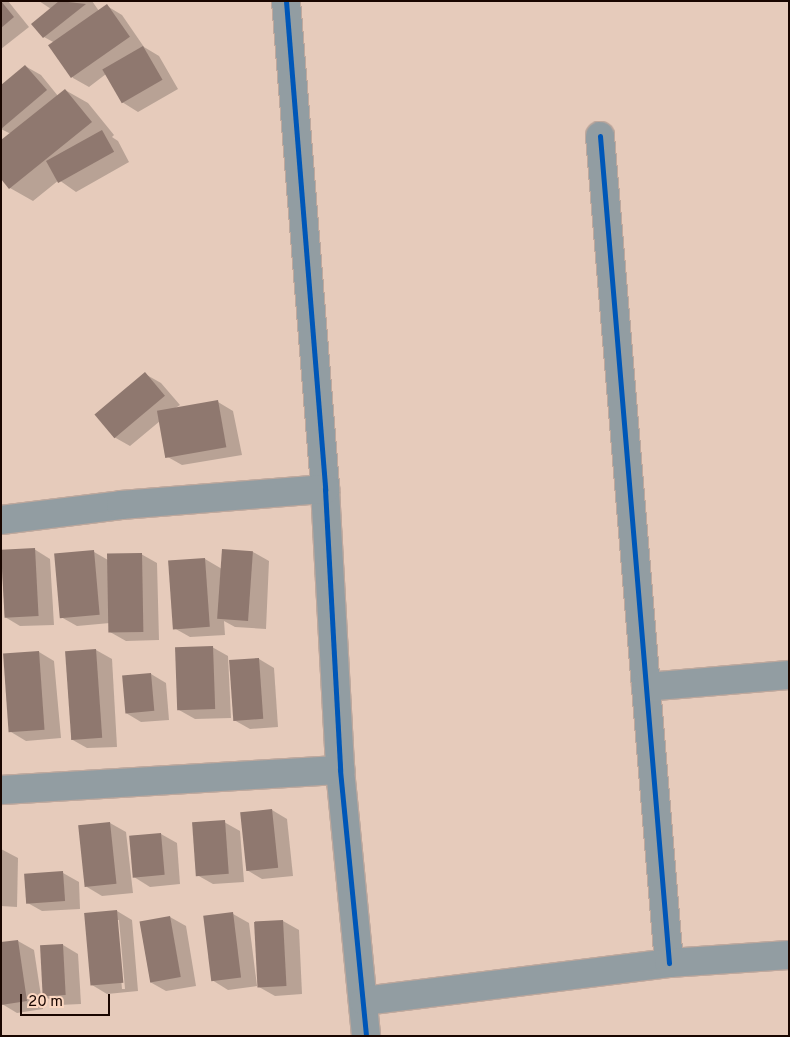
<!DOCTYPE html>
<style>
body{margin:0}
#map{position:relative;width:790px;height:1037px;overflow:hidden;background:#e6cbbb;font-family:Overpass,sans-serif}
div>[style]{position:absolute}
.shadow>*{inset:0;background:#0003;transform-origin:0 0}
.building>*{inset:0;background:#8f786f;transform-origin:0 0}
.roads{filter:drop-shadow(1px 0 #bea89d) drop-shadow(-1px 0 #bea89d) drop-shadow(0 1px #bea89d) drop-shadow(0 -1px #bea89d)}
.minor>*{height:28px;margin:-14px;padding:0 14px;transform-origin:14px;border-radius:14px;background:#929da2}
.cycleway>*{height:5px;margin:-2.5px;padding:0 2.5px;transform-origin:2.5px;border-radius:2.5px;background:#0057b8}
span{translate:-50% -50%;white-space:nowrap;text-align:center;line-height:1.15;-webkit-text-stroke:5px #fcd7c1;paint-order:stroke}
.frame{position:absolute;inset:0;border:2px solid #190600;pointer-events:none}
.scale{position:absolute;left:20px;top:994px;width:90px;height:22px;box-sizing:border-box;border:2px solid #190600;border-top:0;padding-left:6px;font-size:15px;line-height:18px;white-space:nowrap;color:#190600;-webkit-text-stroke:4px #fcd7c1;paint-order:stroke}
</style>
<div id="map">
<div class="shadow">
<i style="clip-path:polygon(1px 1px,8px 1px,29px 27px,1px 49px)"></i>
<i style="clip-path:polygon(39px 1px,92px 1px,99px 11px,107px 6px,122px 15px,144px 47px,159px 56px,178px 89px,138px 112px,122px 102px,106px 74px,89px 87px,73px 78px,55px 43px,44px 37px,51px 9px)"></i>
<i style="clip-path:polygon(25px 66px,41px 75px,58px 96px,65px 90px,88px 103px,114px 135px,112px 137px,118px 141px,129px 162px,76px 192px,59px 180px,33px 201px,10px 188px,11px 134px,1px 129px)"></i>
<i style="clip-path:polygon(145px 374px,161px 383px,180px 405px,174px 409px,218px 402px,233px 411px,242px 455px,182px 465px,166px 456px,160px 421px,130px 446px,114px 437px,96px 414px)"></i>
<i style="clip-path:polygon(34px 549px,50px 559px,54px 625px,20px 626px,5px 617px,1px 551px)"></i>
<i style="clip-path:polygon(94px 552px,108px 560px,141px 554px,157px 563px,159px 640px,126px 641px,110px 632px,110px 623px,77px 626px,61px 617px)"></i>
<i style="clip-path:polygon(253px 552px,269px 561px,266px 629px,235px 627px,224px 621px,225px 635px,190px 637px,174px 628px,170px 561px,205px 559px,222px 569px)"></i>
<i style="clip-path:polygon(212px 647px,228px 656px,231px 718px,195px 719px,179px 710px)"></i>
<i style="clip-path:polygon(96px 650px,112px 659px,117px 747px,87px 748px,71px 739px)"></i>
<i style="clip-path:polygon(39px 652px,54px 661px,61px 738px,26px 741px,11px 732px)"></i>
<i style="clip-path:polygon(259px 659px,274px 668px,278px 727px,250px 729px,234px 720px)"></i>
<i style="left:1px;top:667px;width:1px;height:66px;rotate:45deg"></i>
<i style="clip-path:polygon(151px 674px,166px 683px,169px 720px,141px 722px,126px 713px)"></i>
<i style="clip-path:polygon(272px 810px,287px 819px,293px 876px,262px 879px,247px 870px)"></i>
<i style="clip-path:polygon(224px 822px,240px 831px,244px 882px,213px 884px,197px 875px)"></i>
<i style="clip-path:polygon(110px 823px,126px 832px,133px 893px,102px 896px,87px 887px)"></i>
<i style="clip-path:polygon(161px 834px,177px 843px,180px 884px,150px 887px,134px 877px,130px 836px)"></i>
<i style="clip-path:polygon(1px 849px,18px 858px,17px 907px,1px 906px)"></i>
<i style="clip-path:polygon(63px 873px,79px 882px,80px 909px,42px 911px,26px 902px)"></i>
<i style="clip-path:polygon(evenodd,117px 911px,132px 920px,138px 991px,107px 994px,92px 985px,117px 911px,116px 920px,119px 920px,125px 989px,122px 989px,116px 920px)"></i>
<i style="clip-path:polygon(233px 914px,249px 923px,257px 986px,228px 990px,212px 980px)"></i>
<i style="clip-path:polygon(170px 917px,186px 926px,196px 986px,166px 991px,150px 982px)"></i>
<i style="clip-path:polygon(283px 921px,299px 930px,302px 994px,275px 996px,259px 987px,255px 922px)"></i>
<i style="clip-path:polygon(18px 941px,34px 950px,43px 1009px,17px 1013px,2px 1004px)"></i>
<i style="clip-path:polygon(63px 945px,78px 954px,81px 1004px,59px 1005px,44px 996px)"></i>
</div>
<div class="building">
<i style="clip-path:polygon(1px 1px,14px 17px,1px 28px)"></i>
<i style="clip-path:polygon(59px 1px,86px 4px,43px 38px,31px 24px)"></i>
<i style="left:107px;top:4px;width:40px;height:72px;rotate:55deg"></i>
<i style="left:143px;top:46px;width:39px;height:47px;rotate:60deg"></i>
<i style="clip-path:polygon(25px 65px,47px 90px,1px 129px,1px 85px)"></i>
<i style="clip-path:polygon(65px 89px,92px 122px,9px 189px,1px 179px,1px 140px)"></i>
<i style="left:102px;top:130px;width:25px;height:64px;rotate:61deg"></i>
<i style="left:145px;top:372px;width:31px;height:66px;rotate:50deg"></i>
<i style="left:218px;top:400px;width:48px;height:62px;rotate:80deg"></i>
<i style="left:35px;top:548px;width:68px;height:34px;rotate:87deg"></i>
<i style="left:222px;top:549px;width:31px;height:70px;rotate:4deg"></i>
<i style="left:94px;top:550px;width:65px;height:40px;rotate:85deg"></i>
<i style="left:142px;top:553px;width:79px;height:35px;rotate:89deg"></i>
<i style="left:205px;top:558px;width:69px;height:37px;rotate:86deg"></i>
<i style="left:213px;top:646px;width:63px;height:38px;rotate:88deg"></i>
<i style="left:96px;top:649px;width:89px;height:31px;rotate:86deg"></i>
<i style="left:39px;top:651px;width:79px;height:36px;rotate:86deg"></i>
<i style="left:259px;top:658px;width:61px;height:30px;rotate:86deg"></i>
<i style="left:151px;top:673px;width:38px;height:29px;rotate:85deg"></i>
<i style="left:272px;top:809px;width:59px;height:32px;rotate:84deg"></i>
<i style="left:225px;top:820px;width:54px;height:33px;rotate:86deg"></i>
<i style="left:110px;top:822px;width:62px;height:32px;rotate:84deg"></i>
<i style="left:161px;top:833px;width:42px;height:32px;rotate:85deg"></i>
<i style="left:63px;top:871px;width:30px;height:39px;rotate:86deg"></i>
<i style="left:117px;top:910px;width:73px;height:33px;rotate:85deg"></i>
<i style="left:233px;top:912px;width:66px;height:30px;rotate:83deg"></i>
<i style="left:170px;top:916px;width:62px;height:31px;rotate:80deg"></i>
<i style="left:283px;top:920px;width:66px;height:29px;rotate:87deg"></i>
<i style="clip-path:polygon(18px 940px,27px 1001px,1px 1005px,1px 942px)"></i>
<i style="left:63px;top:944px;width:51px;height:23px;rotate:87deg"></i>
</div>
<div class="roads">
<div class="minor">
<i style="left:286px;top:1px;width:490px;rotate:85.4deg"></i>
<i style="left:325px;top:489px;width:281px;rotate:86.9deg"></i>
<i style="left:340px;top:770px;width:267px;rotate:84.4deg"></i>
<i style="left:600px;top:136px;width:830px;rotate:85.23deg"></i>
<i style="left:1px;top:520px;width:121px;rotate:-7.1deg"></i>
<i style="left:121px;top:505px;width:205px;rotate:-4.5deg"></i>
<i style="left:646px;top:687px;width:144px;rotate:-4.8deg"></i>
<i style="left:1px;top:790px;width:340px;rotate:-3.4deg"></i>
<i style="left:364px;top:1001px;width:307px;rotate:-7.1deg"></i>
<i style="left:669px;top:963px;width:120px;rotate:-3.8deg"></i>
</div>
</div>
<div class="cycleway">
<i style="left:286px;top:1px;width:490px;rotate:85.4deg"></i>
<i style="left:325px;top:489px;width:281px;rotate:86.9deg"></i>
<i style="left:340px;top:770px;width:267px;rotate:84.4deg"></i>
<i style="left:600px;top:136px;width:830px;rotate:85.23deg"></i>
</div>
<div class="frame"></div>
<div class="scale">20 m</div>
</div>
